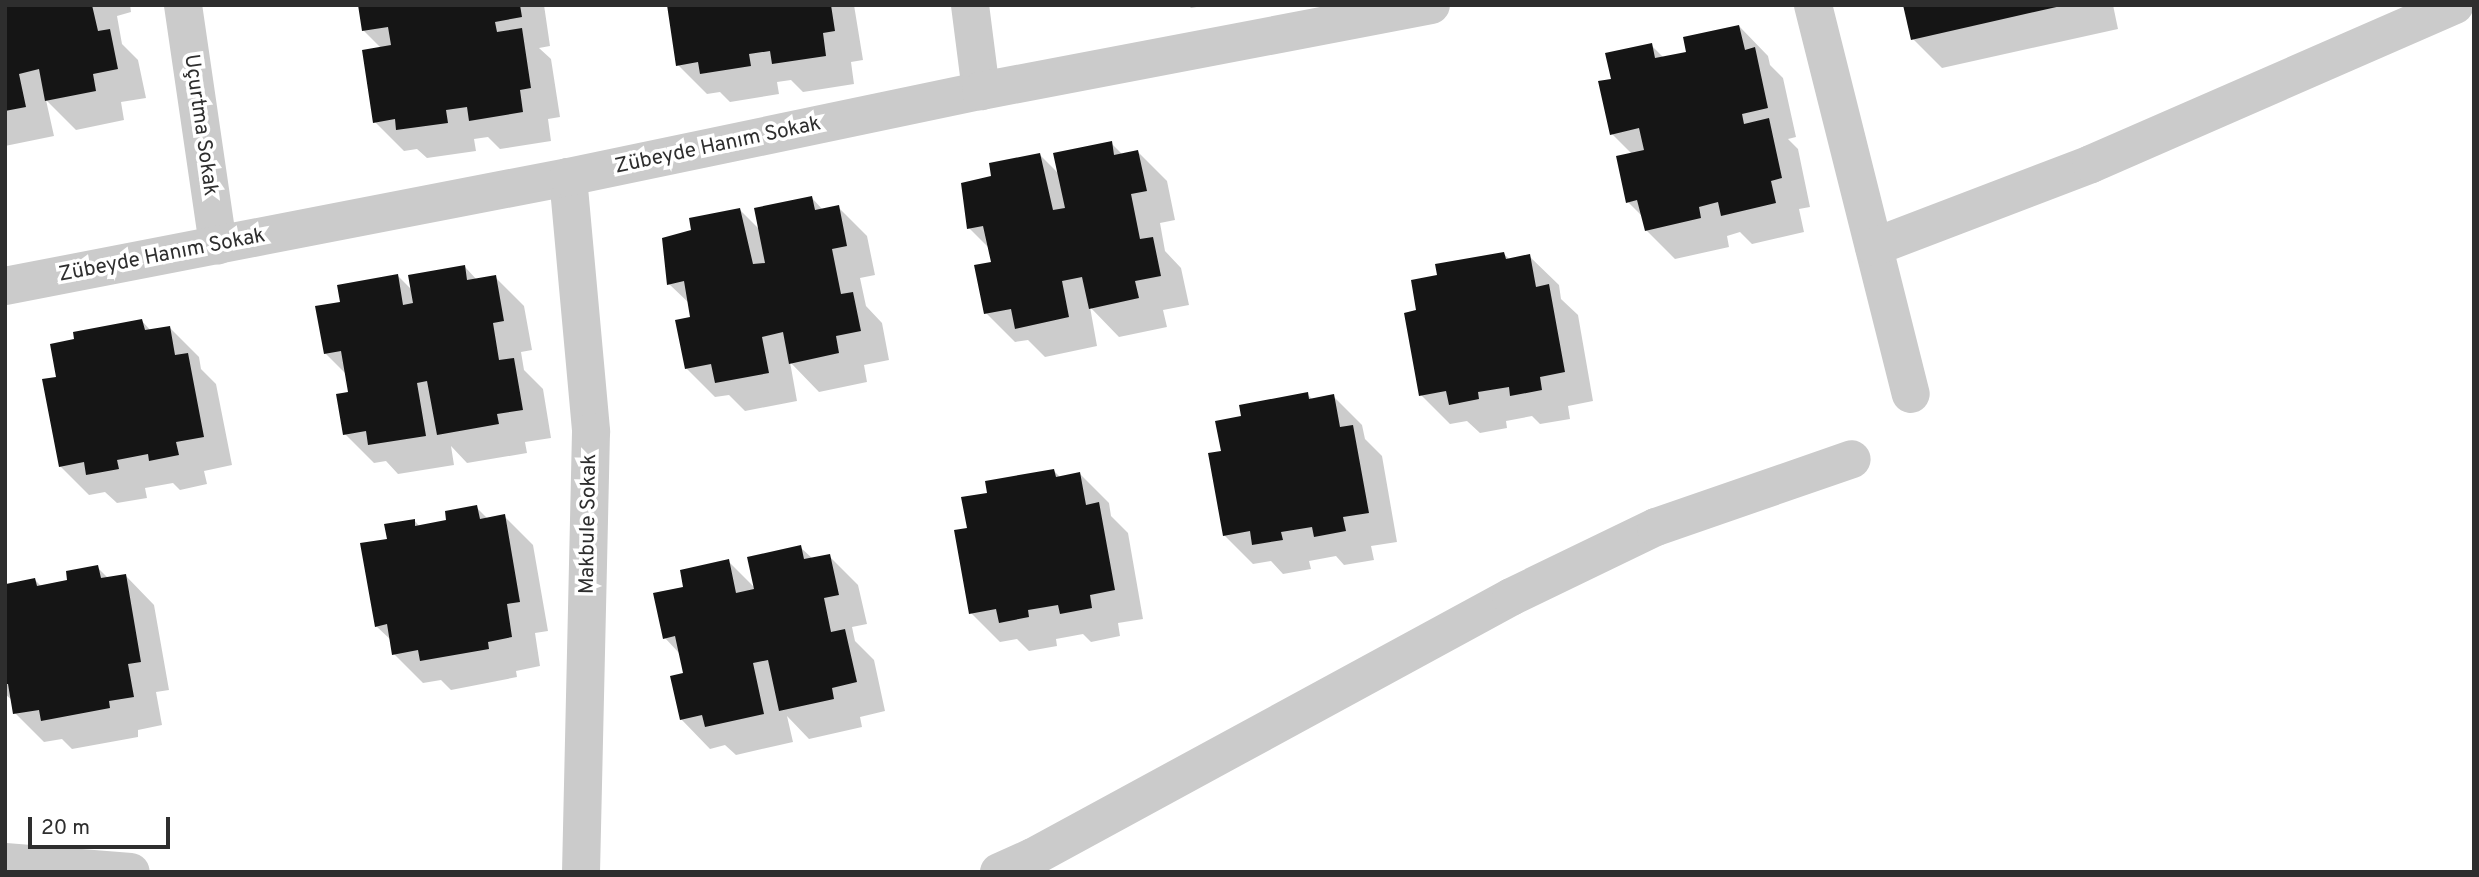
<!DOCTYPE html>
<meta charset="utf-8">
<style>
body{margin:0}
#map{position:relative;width:2479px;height:877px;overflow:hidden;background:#fff;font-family:Overpass,sans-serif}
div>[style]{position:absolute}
.shadow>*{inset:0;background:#0003}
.building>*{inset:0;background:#151515}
.minor>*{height:38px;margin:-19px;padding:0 19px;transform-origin:19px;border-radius:19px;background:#cbcbcb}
span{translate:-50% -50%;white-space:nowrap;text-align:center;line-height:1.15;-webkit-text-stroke:7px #fff;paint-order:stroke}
.street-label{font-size:21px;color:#2e2e2e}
.frame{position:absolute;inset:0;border:7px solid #2e2e2e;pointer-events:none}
.scale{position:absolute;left:28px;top:817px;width:142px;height:32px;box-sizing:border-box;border:4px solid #2e2e2e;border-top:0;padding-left:9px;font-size:21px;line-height:24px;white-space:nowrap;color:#2e2e2e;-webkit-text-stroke:5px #fff;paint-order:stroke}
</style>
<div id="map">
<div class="shadow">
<i style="clip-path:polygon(5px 5px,130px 5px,131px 12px,117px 16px,122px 44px,138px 60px,146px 98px,121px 102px,124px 120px,76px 130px,46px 100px,54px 136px,5px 146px)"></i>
<i style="clip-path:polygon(359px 5px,544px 5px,550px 46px,539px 48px,551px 59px,560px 117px,548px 119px,551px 141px,500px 149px,488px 137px,474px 139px,476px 151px,427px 158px,417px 149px,404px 151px,375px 122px,382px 49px,363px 30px)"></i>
<i style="clip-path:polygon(669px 5px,854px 5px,863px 60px,851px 62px,854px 84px,803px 92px,791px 80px,777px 82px,779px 94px,730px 102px,720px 92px,707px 94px,678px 65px)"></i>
<i style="clip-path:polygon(1188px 5px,1208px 5px,1191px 8px)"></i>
<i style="clip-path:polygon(1905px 5px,2113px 5px,2118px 29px,1942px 68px,1913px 39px)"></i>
<i style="clip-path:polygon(1739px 26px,1768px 56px,1770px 65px,1783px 78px,1796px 137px,1788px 139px,1798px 149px,1810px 207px,1799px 209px,1804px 232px,1752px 244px,1740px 232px,1727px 236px,1729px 247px,1675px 259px,1646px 230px,1643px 217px,1628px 202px,1632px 154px,1612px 134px,1613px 80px,1651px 45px,1664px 58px,1688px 53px)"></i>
<i style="clip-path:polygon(1111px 143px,1123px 155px,1138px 152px,1167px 181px,1175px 220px,1160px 223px,1165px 251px,1181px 268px,1189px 305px,1163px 310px,1167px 327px,1119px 337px,1090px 307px,1097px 346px,1045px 357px,1028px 340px,1015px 342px,986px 313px,993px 263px,990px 249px,969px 228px,993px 177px,1040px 155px,1060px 175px)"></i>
<i style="clip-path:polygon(812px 198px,823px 210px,838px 207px,867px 236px,875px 275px,860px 278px,866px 306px,882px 323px,889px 360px,864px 365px,867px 382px,819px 392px,790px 362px,797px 401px,745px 411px,729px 395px,715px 397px,686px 368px,692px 318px,690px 304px,669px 284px,693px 232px,740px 210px,760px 230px)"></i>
<i style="clip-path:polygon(1504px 254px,1510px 260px,1529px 256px,1559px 285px,1561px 299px,1578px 315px,1593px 401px,1568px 406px,1570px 419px,1540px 424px,1532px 416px,1506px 421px,1507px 428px,1480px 433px,1467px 421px,1450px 424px,1421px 395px,1418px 312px,1439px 277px)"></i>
<i style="clip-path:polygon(465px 267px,477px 280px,495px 277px,524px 306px,532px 350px,521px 352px,524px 370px,543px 389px,551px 438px,525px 442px,527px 453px,467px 463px,451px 446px,454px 465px,398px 474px,386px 461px,374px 463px,345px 434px,350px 394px,347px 375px,325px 353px,342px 304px,398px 276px,413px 291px)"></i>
<i style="clip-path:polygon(142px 321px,151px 331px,170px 328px,199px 357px,201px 369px,216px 384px,232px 465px,204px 471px,207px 484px,180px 490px,173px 483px,145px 488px,147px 498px,117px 503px,105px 492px,89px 495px,60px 466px,58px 378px)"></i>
<i style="clip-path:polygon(1307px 394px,1313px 400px,1333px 396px,1362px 425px,1365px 439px,1382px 456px,1397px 542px,1371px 546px,1374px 560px,1344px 565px,1336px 556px,1309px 561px,1311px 569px,1283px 574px,1271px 561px,1253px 564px,1224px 535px,1223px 452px,1243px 417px)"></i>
<i style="clip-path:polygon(1054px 471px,1060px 477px,1080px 474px,1109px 503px,1111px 516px,1128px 533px,1143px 619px,1118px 623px,1120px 636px,1091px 642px,1083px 634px,1056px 639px,1057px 646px,1029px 651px,1017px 639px,1000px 642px,971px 613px,969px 529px,989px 494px)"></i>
<i style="clip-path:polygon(476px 507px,488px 519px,504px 516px,533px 545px,548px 631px,535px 633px,540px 666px,516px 671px,517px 677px,451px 690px,441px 680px,423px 683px,394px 654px,392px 641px,376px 626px,389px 540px,414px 520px,420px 527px,448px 522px)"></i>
<i style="clip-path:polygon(800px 547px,813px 559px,829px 556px,858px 585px,867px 624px,852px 627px,855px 641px,874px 660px,885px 711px,860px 717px,862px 727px,809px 739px,787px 716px,793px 742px,736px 755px,725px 745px,710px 749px,681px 719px,685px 675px,680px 654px,665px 638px,686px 589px,728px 561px,755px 588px)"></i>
<i style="clip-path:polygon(97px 567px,109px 579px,125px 575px,154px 605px,169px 690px,156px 692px,162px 725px,138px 730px,138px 737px,72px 749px,62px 739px,44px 742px,15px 713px,13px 701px,5px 694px,5px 600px,35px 580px,42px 587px,69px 581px)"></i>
</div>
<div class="building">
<i style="clip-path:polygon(5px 5px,92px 5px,98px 31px,110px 29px,118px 69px,93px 74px,96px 91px,45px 101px,39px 69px,19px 74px,26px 107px,5px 111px)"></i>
<i style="clip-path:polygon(358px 5px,520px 5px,522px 17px,495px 22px,497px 32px,522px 28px,531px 88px,520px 90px,523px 112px,469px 121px,467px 107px,446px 110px,448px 123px,396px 130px,395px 119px,373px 123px,362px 50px,391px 45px,388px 27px,362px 31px)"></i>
<i style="clip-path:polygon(667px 5px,831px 5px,835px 31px,823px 33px,826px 56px,772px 64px,770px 51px,749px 54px,751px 66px,700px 74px,698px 62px,676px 66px)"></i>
<i style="clip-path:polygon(1903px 5px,2061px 5px,2061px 6px,1911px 40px)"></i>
<i style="clip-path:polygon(1739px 25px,1745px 50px,1755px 47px,1768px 108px,1742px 114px,1744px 124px,1769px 118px,1782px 178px,1771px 181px,1776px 203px,1721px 216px,1718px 202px,1699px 207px,1701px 218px,1645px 231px,1637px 200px,1626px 203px,1616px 156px,1644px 150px,1639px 128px,1610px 135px,1598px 81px,1611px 79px,1605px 53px,1652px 43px,1655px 58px,1686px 52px,1683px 37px)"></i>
<i style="clip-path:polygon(1112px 141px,1114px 155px,1138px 150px,1147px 191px,1131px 194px,1140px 239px,1153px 237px,1161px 276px,1135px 281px,1139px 298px,1089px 309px,1082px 277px,1062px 281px,1069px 317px,1015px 329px,1011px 309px,984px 314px,974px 265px,991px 262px,983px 226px,967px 229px,961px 183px,991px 176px,989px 163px,1040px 153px,1053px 210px,1065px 208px,1053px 153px)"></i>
<i style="clip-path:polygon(812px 196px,815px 210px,839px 205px,847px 246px,832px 249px,841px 294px,853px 292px,861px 331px,836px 336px,839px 353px,789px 364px,783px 332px,762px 337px,769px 373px,715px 383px,711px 364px,685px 369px,675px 320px,690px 317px,684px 281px,667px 285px,662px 238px,691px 230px,689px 218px,740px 208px,753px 264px,765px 263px,754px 208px)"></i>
<i style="clip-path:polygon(1504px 252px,1506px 259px,1530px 254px,1536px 287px,1549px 284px,1565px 372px,1540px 377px,1542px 390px,1510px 396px,1509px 387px,1478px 392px,1479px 399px,1449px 405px,1446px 391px,1419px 396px,1404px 313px,1416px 310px,1411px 280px,1437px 275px,1435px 264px)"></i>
<i style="clip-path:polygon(465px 265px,467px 280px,496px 275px,504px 321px,493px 323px,499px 360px,514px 358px,523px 410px,497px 414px,499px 424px,437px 435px,427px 381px,417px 383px,426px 436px,368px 445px,366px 431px,343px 435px,336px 394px,348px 392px,341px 351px,324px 354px,315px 306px,340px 302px,337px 285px,398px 274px,403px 305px,413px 303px,408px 275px)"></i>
<i style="clip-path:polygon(142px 319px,145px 330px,170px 326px,175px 355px,188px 353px,204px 437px,176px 442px,179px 455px,149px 461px,148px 454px,117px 460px,119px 469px,86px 475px,84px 462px,59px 467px,42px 379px,56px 377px,50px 344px,74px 339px,73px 332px)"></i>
<i style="clip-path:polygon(1308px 392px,1309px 399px,1334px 394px,1340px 427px,1353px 425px,1369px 513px,1343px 517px,1346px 531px,1314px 537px,1312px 527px,1281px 532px,1283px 540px,1252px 545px,1250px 531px,1223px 536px,1208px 453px,1221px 451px,1215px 421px,1241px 416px,1239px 405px)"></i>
<i style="clip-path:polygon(1054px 469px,1056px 477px,1080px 472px,1086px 505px,1099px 502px,1115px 590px,1090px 595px,1092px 608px,1060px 614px,1058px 605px,1028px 610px,1029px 617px,999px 623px,996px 609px,969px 614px,954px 530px,967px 528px,961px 497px,987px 493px,985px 481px)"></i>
<i style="clip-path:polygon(477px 505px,480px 519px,505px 514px,520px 602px,507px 604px,512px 637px,488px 642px,489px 649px,420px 661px,418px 650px,392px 655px,387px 624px,375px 627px,360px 543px,387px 539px,384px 524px,415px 519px,415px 526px,446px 520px,445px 511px)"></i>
<i style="clip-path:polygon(801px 545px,804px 559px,830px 554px,839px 595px,824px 598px,831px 632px,845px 629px,857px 682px,832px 688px,834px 699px,779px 711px,768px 660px,753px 663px,764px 714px,705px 727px,702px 715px,680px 720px,670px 676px,683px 673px,675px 636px,663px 639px,653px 593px,683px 587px,680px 570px,729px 559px,736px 593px,754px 589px,747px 557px)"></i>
<i style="clip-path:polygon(98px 565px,101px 578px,126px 574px,141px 662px,128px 664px,134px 697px,109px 701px,110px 708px,41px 721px,39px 710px,13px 714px,8px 684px,5px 684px,6px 584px,35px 578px,37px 586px,67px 580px,66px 571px)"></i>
</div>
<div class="minor">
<i style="left:183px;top:5px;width:243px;rotate:81.7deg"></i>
<i style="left:970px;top:5px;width:87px;rotate:82.7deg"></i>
<i style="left:1813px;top:5px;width:401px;rotate:75.9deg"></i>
<i style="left:568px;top:177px;width:256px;rotate:84.8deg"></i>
<i style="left:591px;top:432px;width:440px;rotate:91.3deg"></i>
<i style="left:1874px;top:247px;width:232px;rotate:-20.9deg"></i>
<i style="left:2091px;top:164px;width:397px;rotate:-23.6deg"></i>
<i style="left:5px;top:286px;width:573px;rotate:-10.96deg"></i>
<i style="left:568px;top:177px;width:422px;rotate:-11.8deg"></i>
<i style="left:981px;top:91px;width:458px;rotate:-10.8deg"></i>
<i style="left:5px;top:862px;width:126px;rotate:4.5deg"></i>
<i style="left:999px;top:872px;width:37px;rotate:-24deg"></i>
<i style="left:1033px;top:857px;width:544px;rotate:-28.54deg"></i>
<i style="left:1511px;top:597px;width:161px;rotate:-25.8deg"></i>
<i style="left:1656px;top:527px;width:207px;rotate:-19.1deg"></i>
</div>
<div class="street-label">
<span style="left:200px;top:125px;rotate:82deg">Uçurtma Sokak</span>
<span style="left:718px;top:146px;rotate:-12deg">Zübeyde Hanım Sokak</span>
<span style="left:162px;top:256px;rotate:-11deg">Zübeyde Hanım Sokak</span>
<span style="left:589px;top:524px;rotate:-89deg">Makbule Sokak</span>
</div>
<div class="frame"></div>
<div class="scale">20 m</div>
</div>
